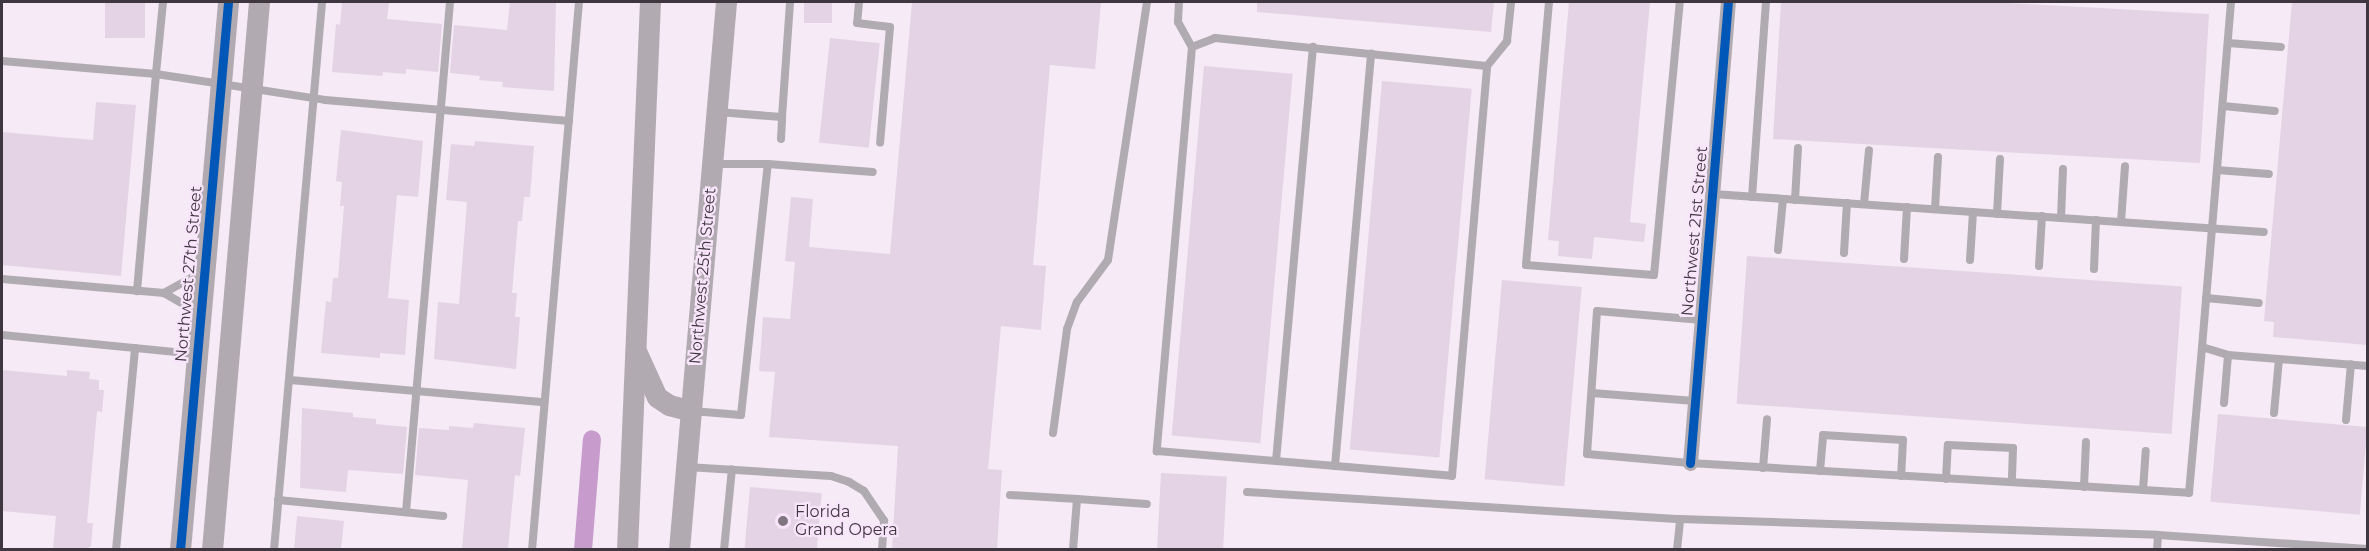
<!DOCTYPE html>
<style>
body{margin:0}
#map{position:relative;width:2369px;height:551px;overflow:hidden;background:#f5eaf6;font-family:Montserrat,sans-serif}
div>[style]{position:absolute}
.canal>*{height:18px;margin:-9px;padding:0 9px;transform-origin:9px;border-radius:9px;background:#c79bcb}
.building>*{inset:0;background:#e4d3e5;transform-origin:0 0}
.lane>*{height:8px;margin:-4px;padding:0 4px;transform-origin:4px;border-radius:4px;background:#b0abb0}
.street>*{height:15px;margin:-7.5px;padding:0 7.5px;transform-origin:7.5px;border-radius:7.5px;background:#b0abb0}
.secondary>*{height:21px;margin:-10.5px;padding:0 10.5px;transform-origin:10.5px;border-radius:10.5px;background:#b1aab1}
.cycleway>*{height:9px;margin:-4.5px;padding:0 4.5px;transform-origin:4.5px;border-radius:4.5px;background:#0057b8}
.dots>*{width:16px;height:16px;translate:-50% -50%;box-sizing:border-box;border:3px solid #f9e5fb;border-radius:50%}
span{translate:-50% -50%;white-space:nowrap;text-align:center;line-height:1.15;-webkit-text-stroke:4.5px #f9e5fb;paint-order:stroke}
.street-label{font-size:16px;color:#3f373f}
.poi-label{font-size:16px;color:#3f373f}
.left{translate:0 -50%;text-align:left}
.frame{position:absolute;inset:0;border:3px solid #3f373f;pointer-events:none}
</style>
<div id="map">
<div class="canal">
<i style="left:583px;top:550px;width:111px;rotate:-85.4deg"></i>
</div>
<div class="building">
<i style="left:105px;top:2px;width:40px;height:36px"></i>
<i style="clip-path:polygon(342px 2px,389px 2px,387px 19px,442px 24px,438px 72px,406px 69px,406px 74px,383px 72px,382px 76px,332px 72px,336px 24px,340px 25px)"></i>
<i style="clip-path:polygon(510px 2px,556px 2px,554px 91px,502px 87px,503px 82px,479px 80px,480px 76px,450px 73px,454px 25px,507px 30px)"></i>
<i style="left:804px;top:2px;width:28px;height:21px"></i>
<i style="clip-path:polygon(912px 2px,1101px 2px,1095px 69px,1050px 65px,1033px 265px,1046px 266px,1041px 330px,1001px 326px,988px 469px,1002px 470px,997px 549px,892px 549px,898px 446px,769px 437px,775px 372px,759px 371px,763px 317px,790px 319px,795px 262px,785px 261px,791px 197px,813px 199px,809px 247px,890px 254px)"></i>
<i style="clip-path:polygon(1257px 2px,1494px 2px,1491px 32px,1257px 12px)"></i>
<i style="clip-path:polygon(1569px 2px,1650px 2px,1630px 222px,1646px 224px,1644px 242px,1594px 237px,1592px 259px,1558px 256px,1559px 241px,1548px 240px)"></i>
<i style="clip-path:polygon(1781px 2px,1990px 2px,2209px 14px,2200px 163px,1773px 139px)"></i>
<i style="clip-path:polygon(2292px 2px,2367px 2px,2367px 345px,2273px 337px,2274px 322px,2264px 321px)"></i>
<i style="left:830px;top:38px;width:50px;height:105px;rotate:6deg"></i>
<i style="left:1204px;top:66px;width:89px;height:371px;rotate:5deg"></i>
<i style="left:1382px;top:81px;width:90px;height:370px;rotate:5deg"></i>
<i style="clip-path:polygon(96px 102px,136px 105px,121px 276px,2px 265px,2px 132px,93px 140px)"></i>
<i style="clip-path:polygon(341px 130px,423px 141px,418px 197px,397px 195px,388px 298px,409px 300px,405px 355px,380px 353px,380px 358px,321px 353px,326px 301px,331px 302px,333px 278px,338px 278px,344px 206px,340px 206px,342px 182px,336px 181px)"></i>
<i style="clip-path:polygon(475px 141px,534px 146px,530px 197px,524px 197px,522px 221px,518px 221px,512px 293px,517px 293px,515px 317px,520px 317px,516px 369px,434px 359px,438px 302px,459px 304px,467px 202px,446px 200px,451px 144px,474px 146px)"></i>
<i style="left:1747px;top:256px;width:436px;height:148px;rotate:4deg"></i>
<i style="left:1502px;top:280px;width:80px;height:200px;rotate:5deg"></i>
<i style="clip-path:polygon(2px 370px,67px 376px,67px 370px,90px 372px,89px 379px,99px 380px,99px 390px,104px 390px,102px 412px,97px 411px,87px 523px,93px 523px,91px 546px,86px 549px,53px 549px,56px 516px,2px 511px)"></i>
<i style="clip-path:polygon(302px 408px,353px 413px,353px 417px,376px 419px,376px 424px,407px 427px,403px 474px,348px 470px,346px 492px,300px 488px)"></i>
<i style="left:2218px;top:414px;width:150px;height:88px;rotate:5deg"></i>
<i style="clip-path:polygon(474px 423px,525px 428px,520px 476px,515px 475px,508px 549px,462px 549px,468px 480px,415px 475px,419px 428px,449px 430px,449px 426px,473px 428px)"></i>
<i style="left:1161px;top:473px;width:66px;height:76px;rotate:3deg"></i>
<i style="left:750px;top:487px;width:72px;height:62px;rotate:5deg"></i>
<i style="clip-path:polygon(297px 516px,344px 521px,341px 549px,294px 549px)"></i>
</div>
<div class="lane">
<i style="left:163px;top:2px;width:72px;rotate:95.6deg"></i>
<i style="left:156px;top:74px;width:171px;rotate:8.7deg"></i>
<i style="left:325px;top:100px;width:245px;rotate:4.9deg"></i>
<i style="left:859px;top:2px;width:21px;rotate:95deg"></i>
<i style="left:857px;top:23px;width:33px;rotate:7deg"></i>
<i style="left:890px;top:27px;width:116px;rotate:94.9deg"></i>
<i style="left:1179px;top:2px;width:20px;rotate:93deg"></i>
<i style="left:1178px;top:22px;width:29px;rotate:61deg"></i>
<i style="left:1192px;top:47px;width:406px;rotate:95deg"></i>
<i style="left:1157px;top:451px;width:296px;rotate:4.8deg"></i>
<i style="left:1452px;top:476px;width:411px;rotate:-85.1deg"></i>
<i style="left:1487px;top:66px;width:32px;rotate:-51deg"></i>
<i style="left:1507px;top:41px;width:39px;rotate:-84deg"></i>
<i style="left:1549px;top:2px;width:264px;rotate:95deg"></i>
<i style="left:1526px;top:265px;width:128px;rotate:4.5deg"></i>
<i style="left:1654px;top:275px;width:274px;rotate:-84.6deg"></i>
<i style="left:2231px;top:2px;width:346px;rotate:94.8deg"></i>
<i style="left:2202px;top:347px;width:27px;rotate:17deg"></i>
<i style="left:2228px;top:355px;width:140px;rotate:4.5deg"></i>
<i style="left:2228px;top:43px;width:53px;rotate:4.3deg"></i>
<i style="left:1192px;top:47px;width:25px;rotate:-21deg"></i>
<i style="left:1215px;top:38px;width:273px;rotate:5.9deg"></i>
<i style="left:2px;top:61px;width:155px;rotate:4.8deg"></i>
<i style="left:156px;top:74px;width:218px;rotate:95deg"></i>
<i style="left:2223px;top:106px;width:52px;rotate:5.5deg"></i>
<i style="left:718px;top:112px;width:64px;rotate:4.5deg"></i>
<i style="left:782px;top:117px;width:115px;rotate:-86deg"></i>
<i style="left:781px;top:139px;width:22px;rotate:-87deg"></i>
<i style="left:712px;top:164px;width:56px"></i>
<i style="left:2217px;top:170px;width:52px;rotate:4.4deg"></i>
<i style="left:1713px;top:194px;width:552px;rotate:3.95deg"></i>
<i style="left:1752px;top:197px;width:196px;rotate:-85.9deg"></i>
<i style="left:1795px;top:200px;width:52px;rotate:-86.7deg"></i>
<i style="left:1864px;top:204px;width:54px;rotate:-84.7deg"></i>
<i style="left:1935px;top:209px;width:52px;rotate:-86.7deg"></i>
<i style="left:1997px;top:214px;width:55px;rotate:-86.9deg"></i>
<i style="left:2061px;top:218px;width:49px;rotate:-87.7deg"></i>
<i style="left:2121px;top:222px;width:56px;rotate:-85.9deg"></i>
<i style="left:1778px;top:250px;width:51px;rotate:-84.4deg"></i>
<i style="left:1844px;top:253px;width:50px;rotate:-86.6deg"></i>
<i style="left:1904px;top:259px;width:52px;rotate:-86.7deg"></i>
<i style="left:1970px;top:260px;width:48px;rotate:-86.4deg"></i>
<i style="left:2039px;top:266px;width:50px;rotate:-86.6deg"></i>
<i style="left:2094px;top:269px;width:49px;rotate:-87.7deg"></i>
<i style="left:2px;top:279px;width:163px;rotate:4.9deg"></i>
<i style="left:164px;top:293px;width:39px;rotate:30deg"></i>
<i style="left:164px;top:293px;width:41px;rotate:-29.1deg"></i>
<i style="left:2206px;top:298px;width:53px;rotate:5.4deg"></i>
<i style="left:1702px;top:320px;width:105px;rotate:-175.1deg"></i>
<i style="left:1597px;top:311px;width:143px;rotate:94deg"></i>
<i style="left:1587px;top:454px;width:103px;rotate:5deg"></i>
<i style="left:1690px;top:463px;width:500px;rotate:3.4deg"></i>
<i style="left:2189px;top:493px;width:147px;rotate:-84.9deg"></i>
<i style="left:2px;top:335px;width:196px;rotate:5.6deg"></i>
<i style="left:290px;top:380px;width:255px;rotate:5deg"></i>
<i style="left:1592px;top:393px;width:103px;rotate:4.4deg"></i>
<i style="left:2224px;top:403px;width:48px;rotate:-85.2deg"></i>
<i style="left:692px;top:411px;width:49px;rotate:4.7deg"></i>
<i style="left:741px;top:415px;width:252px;rotate:-83.9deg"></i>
<i style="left:768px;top:164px;width:105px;rotate:4.4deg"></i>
<i style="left:2274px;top:413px;width:54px;rotate:-84.7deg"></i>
<i style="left:2346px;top:420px;width:56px;rotate:-84.9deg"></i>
<i style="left:1053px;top:433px;width:105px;rotate:-82.3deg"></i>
<i style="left:1067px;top:329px;width:29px;rotate:-70deg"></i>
<i style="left:1077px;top:302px;width:52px;rotate:-53.6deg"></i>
<i style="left:1108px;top:260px;width:261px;rotate:-81.4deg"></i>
<i style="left:1276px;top:461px;width:416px;rotate:-84.9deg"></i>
<i style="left:1335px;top:466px;width:414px;rotate:-85deg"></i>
<i style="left:687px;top:467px;width:144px;rotate:3.6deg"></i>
<i style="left:831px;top:476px;width:19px;rotate:18deg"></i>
<i style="left:849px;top:482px;width:17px;rotate:31deg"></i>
<i style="left:864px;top:491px;width:36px;rotate:56deg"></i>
<i style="left:884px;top:521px;width:29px;rotate:94deg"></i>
<i style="left:1763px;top:468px;width:49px;rotate:-85.3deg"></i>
<i style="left:1820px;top:471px;width:36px;rotate:-85deg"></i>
<i style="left:1823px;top:435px;width:80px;rotate:3.6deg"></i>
<i style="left:1903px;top:440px;width:36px;rotate:93deg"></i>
<i style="left:1946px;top:479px;width:34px;rotate:-87deg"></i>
<i style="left:1948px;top:445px;width:65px;rotate:2.6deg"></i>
<i style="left:2013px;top:448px;width:34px;rotate:92deg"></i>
<i style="left:2084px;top:487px;width:45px;rotate:-87.5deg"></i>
<i style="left:2143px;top:490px;width:39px;rotate:-86deg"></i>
<i style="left:1247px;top:492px;width:434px;rotate:3.6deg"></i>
<i style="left:1680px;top:519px;width:478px;rotate:1.9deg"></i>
<i style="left:2158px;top:535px;width:210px;rotate:3.8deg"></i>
<i style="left:1010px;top:495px;width:67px;rotate:3.4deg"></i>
<i style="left:1077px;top:499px;width:51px;rotate:94.5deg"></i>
<i style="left:1077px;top:499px;width:70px;rotate:4.1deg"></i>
<i style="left:278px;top:500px;width:166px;rotate:5.5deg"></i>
<i style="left:406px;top:512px;width:512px;rotate:-85.07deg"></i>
<i style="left:116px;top:550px;width:203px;rotate:-84.6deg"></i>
<i style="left:274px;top:550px;width:550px;rotate:-84.99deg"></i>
<i style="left:532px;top:550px;width:550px;rotate:-85.1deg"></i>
<i style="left:724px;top:550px;width:81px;rotate:-84.4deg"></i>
<i style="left:1677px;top:550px;width:31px;rotate:-84deg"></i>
<i style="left:2157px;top:550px;width:15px;rotate:-86deg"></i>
</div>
<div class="street">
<i style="left:1690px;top:463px;width:463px;rotate:-85.3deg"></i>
</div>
<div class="secondary">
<i style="left:637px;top:353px;width:48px;rotate:65.6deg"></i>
<i style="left:657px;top:397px;width:14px;rotate:34deg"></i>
<i style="left:669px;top:405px;width:23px;rotate:15deg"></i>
<i style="left:180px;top:550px;width:550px;rotate:-84.99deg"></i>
<i style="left:212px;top:550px;width:550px;rotate:-85.1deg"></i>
<i style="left:627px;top:550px;width:548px;rotate:-87.6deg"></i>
<i style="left:679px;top:550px;width:550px;rotate:-85.1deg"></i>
</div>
<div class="cycleway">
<i style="left:1690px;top:463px;width:463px;rotate:-85.3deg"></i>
<i style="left:180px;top:550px;width:550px;rotate:-84.99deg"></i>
</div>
<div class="dots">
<i style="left:783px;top:521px;background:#7f767f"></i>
</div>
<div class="street-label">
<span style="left:1695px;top:231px;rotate:-85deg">Northwest 21st Street</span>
<span style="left:189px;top:274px;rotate:-85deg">Northwest 27th Street</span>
<span style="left:703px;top:276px;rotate:-85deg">Northwest 25th Street</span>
</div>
<div class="poi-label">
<span class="left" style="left:795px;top:521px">Florida<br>Grand Opera</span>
</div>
<div class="frame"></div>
</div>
